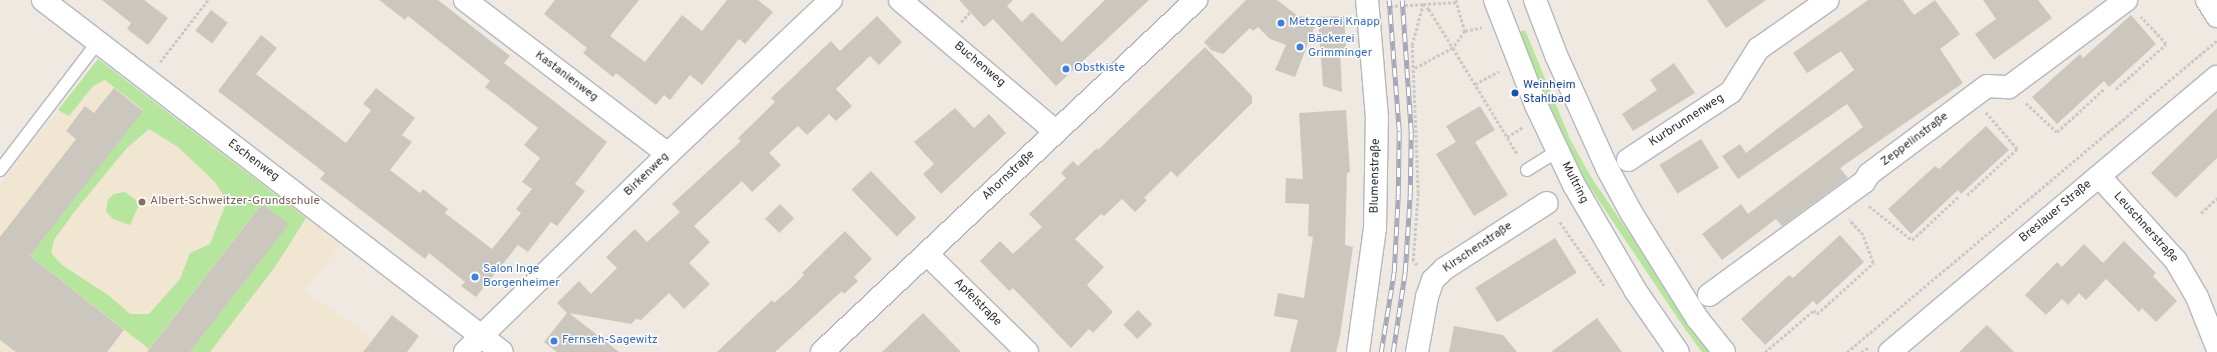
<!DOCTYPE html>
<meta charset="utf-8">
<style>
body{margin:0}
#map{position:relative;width:2217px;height:352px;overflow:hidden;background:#efe9e1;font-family:Overpass,sans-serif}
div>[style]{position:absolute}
.education>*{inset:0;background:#f0e6d1}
.green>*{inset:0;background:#b6e59e}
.building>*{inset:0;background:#cbc7bf;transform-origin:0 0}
.path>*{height:2.5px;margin-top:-1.25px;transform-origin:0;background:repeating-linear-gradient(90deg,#c9c9c9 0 3px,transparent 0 5px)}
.roads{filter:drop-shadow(1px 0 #b4b7c1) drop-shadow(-1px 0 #b4b7c1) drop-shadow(0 1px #b4b7c1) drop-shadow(0 -1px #b4b7c1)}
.service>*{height:12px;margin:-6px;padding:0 6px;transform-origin:6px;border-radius:6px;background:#fff}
.minor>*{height:22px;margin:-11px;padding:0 11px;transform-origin:11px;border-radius:11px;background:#fff}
.rail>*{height:4.5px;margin-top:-2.25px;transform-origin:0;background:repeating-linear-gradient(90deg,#fff 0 9px,#a3a6b8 0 18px);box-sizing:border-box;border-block:1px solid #a3a6b8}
.dots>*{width:11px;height:11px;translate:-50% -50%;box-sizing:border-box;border:2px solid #fff;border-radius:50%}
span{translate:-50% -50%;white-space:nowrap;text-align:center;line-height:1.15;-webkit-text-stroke:3px #fff;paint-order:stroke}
.shop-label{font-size:12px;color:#366cbe}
.left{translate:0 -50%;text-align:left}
.street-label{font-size:12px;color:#2e2e2e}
.transit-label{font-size:12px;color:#164399}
.education-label{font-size:12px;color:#785e54}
</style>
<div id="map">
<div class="education">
<i style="clip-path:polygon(98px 59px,341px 244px,304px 291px,374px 339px,363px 352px,0 352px,0 185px)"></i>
</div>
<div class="green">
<i style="clip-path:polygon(1525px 30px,1570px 139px,1591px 177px,1710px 352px,1702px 352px,1685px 329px,1585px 180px,1564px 141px,1518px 33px)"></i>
<i style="clip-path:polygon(evenodd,98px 59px,306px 218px,277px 264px,210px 352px,190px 352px,288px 224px,262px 204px,149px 349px,30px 256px,143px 110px,105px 80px,93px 86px,69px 116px,58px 110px,98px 59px,149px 129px,178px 147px,215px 182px,227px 201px,210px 244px,190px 253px,180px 279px,149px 314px,130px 314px,108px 295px,62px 265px,51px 253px,54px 240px,75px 211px,126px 149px,149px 129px)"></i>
<i style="clip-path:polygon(125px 192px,140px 203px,130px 225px,113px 219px,106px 211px,108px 199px,114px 194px)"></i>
</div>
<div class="building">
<i style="clip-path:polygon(102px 0,144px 0,168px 18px,148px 45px,127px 29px,131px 23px)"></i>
<i style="clip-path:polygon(379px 0,438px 0,510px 56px,504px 63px,607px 142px,575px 184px,585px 191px,557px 226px,551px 222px,528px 252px,518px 245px,476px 297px,461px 286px,465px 282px,429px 253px,425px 259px,344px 197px,320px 179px,325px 173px,218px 91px,261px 35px,277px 48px,256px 74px,346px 143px,371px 110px,363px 104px,376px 88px,415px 118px,402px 135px,412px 142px,390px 170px,420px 193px,423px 189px,448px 209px,445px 213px,492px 249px,521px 213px,516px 209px,532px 189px,522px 182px,540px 158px,524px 145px,538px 128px,485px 87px,490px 81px,408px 16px,405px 20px)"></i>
<i style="clip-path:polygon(555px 0,639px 0,610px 36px,645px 62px,682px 15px,702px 31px,727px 0,758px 0,773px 12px,745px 44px,739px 39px,702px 85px,690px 75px,670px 100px,664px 95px,656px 105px,616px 73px,613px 77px,583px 53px,587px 48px,544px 14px)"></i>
<i style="clip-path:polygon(959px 0,1013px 0,1007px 6px,1022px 22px,1032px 12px,1062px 42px,1105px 0,1149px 0,1056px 86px,993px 19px,984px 27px)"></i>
<i style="clip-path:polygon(1246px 0,1277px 0,1298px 16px,1318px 18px,1295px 77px,1275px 70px,1286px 45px,1270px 39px,1258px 27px,1253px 31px,1250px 28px,1223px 54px,1211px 50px,1204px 42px)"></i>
<i style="clip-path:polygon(1707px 0,1766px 0,1726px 28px)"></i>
<i style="clip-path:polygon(1868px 0,1903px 0,1914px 15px,1935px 0,1960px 34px,1940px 49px,1963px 83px,1840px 168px,1848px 178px,1782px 226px,1776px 219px,1722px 260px,1702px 234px,1741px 204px,1748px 214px,1863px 127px,1847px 104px,1738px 179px,1722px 156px,1740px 144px,1746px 153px,1854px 70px,1841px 51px,1807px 73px,1793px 53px)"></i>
<i style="clip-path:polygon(1983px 0,2038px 0,2052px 18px,1994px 60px,1975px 34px,1996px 19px)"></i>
<i style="left:211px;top:10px;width:21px;height:26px;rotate:37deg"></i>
<i style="clip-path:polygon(2131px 15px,2156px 44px,2109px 87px,2104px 81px,2057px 124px,2032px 97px,2080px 54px,2083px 58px)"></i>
<i style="clip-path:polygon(877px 16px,902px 42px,879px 65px,870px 56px,836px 89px,852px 106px,836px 121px,829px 114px,807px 135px,798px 126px,769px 153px,781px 165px,752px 192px,742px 181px,694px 226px,710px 242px,689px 263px,710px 284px,684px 309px,669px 293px,641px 320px,636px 319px,631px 324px,569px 313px,619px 352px,557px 352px,544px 342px,567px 313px,557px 303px,579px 281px,591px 294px,617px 268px,606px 257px,635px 229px,647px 242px,680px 212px,672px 204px,741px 141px,738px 138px,775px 102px,771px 98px,831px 41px,840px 51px)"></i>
<i style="clip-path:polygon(1344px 16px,1346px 48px,1340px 49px,1342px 92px,1323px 86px,1318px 17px)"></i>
<i style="clip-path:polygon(1205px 47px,1252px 96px,1252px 103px,1177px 177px,1171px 171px,1144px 198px,1147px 200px,1135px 212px,1122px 199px,1104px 216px,1101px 214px,1075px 239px,1104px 267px,1087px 285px,1113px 312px,1093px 333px,1089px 329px,1071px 348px,1013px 288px,1009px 291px,980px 261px,1000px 241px,1013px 254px,1042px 227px,1029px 214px,1066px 178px,1061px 173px,1073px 161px,1078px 166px,1097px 148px,1098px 150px)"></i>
<i style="clip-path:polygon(1674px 63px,1695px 93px,1633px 131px,1622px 114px,1657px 90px,1650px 80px)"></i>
<i style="clip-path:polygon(114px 88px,143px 111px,30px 256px,124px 330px,107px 352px,16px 352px,0 340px,0 237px,76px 139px,66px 131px,85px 106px,94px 113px)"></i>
<i style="clip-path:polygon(1480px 106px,1495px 130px,1475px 142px,1508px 195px,1474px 216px,1436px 154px,1456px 142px,1446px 126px)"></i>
<i style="clip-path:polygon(955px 108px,974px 128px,989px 114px,1006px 133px,941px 194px,923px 174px,934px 164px,914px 142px)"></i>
<i style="clip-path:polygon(2217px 108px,2217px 158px,2176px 198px,2151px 173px)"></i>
<i style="clip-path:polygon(1346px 110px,1350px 172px,1347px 173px,1345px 245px,1353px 247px,1340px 336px,1336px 352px,1290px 352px,1298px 320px,1274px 316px,1278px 293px,1304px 298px,1313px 237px,1308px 236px,1309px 204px,1285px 203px,1286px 178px,1303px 179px,1299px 113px)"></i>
<i style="clip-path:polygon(1986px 126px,2009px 150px,1961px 194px,1958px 190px,1911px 234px,1888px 209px,1935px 166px,1939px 169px)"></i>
<i style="left:1701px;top:139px;width:34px;height:49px;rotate:58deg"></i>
<i style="left:871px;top:171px;width:65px;height:27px;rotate:46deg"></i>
<i style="clip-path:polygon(262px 204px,289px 224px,190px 352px,147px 352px)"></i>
<i style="left:780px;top:204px;width:20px;height:21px;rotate:45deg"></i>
<i style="clip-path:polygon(845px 231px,872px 259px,854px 277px,858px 281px,844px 294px,842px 291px,775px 352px,717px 352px,772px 300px,774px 303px,790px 289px,804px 275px,802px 273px)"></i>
<i style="clip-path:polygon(1840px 235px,1864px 262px,1817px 305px,1813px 301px,1765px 345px,1741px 319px,1789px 275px,1793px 278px)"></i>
<i style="left:1555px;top:238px;width:41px;height:94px;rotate:58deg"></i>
<i style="clip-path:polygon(2124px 241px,2156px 273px,2153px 276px,2177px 301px,2156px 322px,2142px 308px,2139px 312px,2106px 279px,2086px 300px,2079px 293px,2068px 305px,2062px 299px,2046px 315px,2025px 295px,2057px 262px,2062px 267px,2084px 244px,2103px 263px)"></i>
<i style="left:1138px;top:310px;width:20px;height:21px;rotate:45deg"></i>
<i style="clip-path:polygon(923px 313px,961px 352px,882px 352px)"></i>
<i style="clip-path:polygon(392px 315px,419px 336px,407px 352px,363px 352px)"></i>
<i style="clip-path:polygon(1597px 318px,1622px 352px,1551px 352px)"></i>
<i style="clip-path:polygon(1987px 325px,2014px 352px,1959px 352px)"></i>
<i style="clip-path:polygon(1454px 326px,1503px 335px,1517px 352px,1449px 352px)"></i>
</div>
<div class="path">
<i style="left:1456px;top:0;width:32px;rotate:74deg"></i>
<i style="left:1465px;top:31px;width:21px;rotate:125deg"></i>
<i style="left:1453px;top:48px;width:125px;rotate:58.7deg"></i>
<i style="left:1390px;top:6px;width:33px;rotate:-3deg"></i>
<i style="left:1423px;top:4px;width:8px;rotate:40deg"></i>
<i style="left:1429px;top:9px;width:46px;rotate:58.4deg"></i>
<i style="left:1453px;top:48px;width:44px;rotate:151.7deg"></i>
<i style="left:961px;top:22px;width:13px;rotate:-48deg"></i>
<i style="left:1465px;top:31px;width:17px;rotate:-13deg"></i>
<i style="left:160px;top:62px;width:78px;rotate:-52.3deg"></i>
<i style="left:1475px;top:84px;width:27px;rotate:-28deg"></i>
<i style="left:2116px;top:89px;width:67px;rotate:-42deg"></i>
<i style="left:2166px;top:44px;width:37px;rotate:-133deg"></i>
<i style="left:2026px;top:103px;width:42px;rotate:43.1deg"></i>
<i style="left:2057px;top:132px;width:64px;rotate:-42.5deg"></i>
<i style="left:1507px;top:137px;width:19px;rotate:-32deg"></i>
<i style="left:1967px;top:195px;width:68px;rotate:-42.6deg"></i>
<i style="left:2017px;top:149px;width:48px;rotate:-130.7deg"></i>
<i style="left:1869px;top:206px;width:55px;rotate:38.3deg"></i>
<i style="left:1912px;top:240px;width:63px;rotate:-43.1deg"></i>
<i style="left:2201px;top:213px;width:22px;rotate:-43deg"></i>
<i style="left:1560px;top:222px;width:77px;rotate:55.1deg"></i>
<i style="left:1417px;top:265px;width:6px;rotate:-135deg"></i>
<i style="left:1413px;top:261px;width:68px;rotate:-85.8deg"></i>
<i style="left:1418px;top:193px;width:148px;rotate:-92.3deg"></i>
<i style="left:1412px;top:45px;width:42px;rotate:-75deg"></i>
<i style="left:1423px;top:4px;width:34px;rotate:-3deg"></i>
<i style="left:1765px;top:352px;width:65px;rotate:-40.6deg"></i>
<i style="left:1814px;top:310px;width:5px;rotate:53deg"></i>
<i style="left:1817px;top:314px;width:76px;rotate:-42.3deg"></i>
<i style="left:1873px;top:263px;width:30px;rotate:-110deg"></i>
<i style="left:1863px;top:235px;width:21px;rotate:-133deg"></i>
<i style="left:1847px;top:352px;width:484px;rotate:-40.1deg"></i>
<i style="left:1861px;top:352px;width:9px;rotate:-32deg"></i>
</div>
<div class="roads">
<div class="service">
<i style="left:0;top:170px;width:161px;rotate:-52.6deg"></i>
<i style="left:1527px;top:170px;width:36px;rotate:-32deg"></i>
</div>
<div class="minor">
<i style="left:43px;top:0;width:578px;rotate:37.48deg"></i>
<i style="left:465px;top:0;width:255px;rotate:37.2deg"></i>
<i style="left:900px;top:0;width:204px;rotate:40.2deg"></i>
<i style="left:1495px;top:0;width:113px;rotate:68.7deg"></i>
<i style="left:1536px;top:105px;width:89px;rotate:64.6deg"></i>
<i style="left:1574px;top:185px;width:121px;rotate:59.8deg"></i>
<i style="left:1635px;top:290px;width:75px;rotate:55.3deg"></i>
<i style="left:1535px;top:0;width:59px;rotate:69.1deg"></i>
<i style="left:1556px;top:55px;width:124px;rotate:65.7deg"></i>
<i style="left:1607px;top:168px;width:52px;rotate:61.5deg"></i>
<i style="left:1632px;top:214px;width:123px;rotate:58deg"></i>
<i style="left:1697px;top:318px;width:43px;rotate:51.5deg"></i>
<i style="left:2207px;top:0;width:19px;rotate:58deg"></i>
<i style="left:1628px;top:160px;width:123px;rotate:-33.4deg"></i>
<i style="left:1731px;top:92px;width:51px;rotate:-57.9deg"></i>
<i style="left:1758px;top:49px;width:85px;rotate:-35deg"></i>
<i style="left:2099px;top:176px;width:115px;rotate:47.8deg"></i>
<i style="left:2176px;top:261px;width:42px;rotate:59.7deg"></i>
<i style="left:2197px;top:297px;width:54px;rotate:68.2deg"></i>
<i style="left:927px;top:254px;width:140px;rotate:44.4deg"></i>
<i style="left:1709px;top:295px;width:192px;rotate:-36.1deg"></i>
<i style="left:1864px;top:182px;width:9px;rotate:-58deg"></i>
<i style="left:1869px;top:174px;width:147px;rotate:-36.7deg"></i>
<i style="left:1987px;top:86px;width:22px;rotate:3deg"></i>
<i style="left:2009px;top:87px;width:146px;rotate:-36.6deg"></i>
<i style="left:465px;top:352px;width:284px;rotate:-44.3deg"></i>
<i style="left:668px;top:154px;width:224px;rotate:-43.4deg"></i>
<i style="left:822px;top:352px;width:514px;rotate:-43.26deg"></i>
<i style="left:1358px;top:352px;width:125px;rotate:-82.2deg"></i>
<i style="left:1375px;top:228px;width:110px;rotate:-89deg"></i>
<i style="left:1377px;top:118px;width:118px;rotate:-94.8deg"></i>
<i style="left:1417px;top:352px;width:56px;rotate:-79.7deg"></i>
<i style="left:1427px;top:297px;width:18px;rotate:-71deg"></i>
<i style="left:1433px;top:280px;width:16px;rotate:-45deg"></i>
<i style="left:1444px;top:269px;width:122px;rotate:-32.7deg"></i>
<i style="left:1890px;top:352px;width:427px;rotate:-40.1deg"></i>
</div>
</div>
<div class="rail">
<i style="left:1381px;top:352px;width:81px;rotate:-80.8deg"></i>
<i style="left:1394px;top:272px;width:77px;rotate:-87deg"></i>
<i style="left:1398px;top:195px;width:64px;rotate:-89.1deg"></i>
<i style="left:1399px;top:131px;width:131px;rotate:-94.4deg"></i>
<i style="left:1393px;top:352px;width:81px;rotate:-81.5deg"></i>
<i style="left:1405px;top:272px;width:78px;rotate:-86.3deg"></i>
<i style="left:1410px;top:194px;width:62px;rotate:-89.1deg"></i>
<i style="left:1411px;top:132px;width:132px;rotate:-93.9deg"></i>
</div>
<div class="dots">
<i style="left:1281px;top:23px;background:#3f7fe0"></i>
<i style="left:1300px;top:47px;background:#3f7fe0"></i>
<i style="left:1066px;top:69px;background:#3f7fe0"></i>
<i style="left:1515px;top:93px;background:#1a4fb4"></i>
<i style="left:142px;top:202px;background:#8d6e63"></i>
<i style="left:475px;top:277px;background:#3f7fe0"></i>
<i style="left:554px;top:341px;background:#3f7fe0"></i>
</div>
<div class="shop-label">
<span class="left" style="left:1289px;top:23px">Metzgerei Knapp</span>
<span class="left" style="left:1308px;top:47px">Bäckerei<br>Grimminger</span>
<span class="left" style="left:1074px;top:69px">Obstkiste</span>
<span class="left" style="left:483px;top:277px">Salon Inge<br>Borgenheimer</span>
<span class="left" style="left:562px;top:341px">Fernseh-Sagewitz</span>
</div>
<div class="street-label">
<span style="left:979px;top:65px;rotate:40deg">Buchenweg</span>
<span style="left:566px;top:77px;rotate:37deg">Kastanienweg</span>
<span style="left:1687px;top:121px;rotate:-33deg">Kurbrunnenweg</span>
<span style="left:1915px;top:140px;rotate:-37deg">Zeppelinstraße</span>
<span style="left:253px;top:161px;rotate:37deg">Eschenweg</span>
<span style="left:647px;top:175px;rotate:-44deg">Birkenweg</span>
<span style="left:1009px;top:176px;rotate:-43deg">Ahornstraße</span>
<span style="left:1376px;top:176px;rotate:-89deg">Blumenstraße</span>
<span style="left:1574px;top:183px;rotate:63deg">Multring</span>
<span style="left:2056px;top:212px;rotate:-40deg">Breslauer Straße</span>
<span style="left:2145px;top:228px;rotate:48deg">Leuschnerstraße</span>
<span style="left:1478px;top:248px;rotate:-34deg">Kirschenstraße</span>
<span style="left:977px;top:303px;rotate:45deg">Apfelstraße</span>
</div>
<div class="transit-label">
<span class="left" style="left:1523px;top:93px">Weinheim<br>Stahlbad</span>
</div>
<div class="education-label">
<span class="left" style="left:150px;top:202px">Albert-Schweitzer-Grundschule</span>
</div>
</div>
